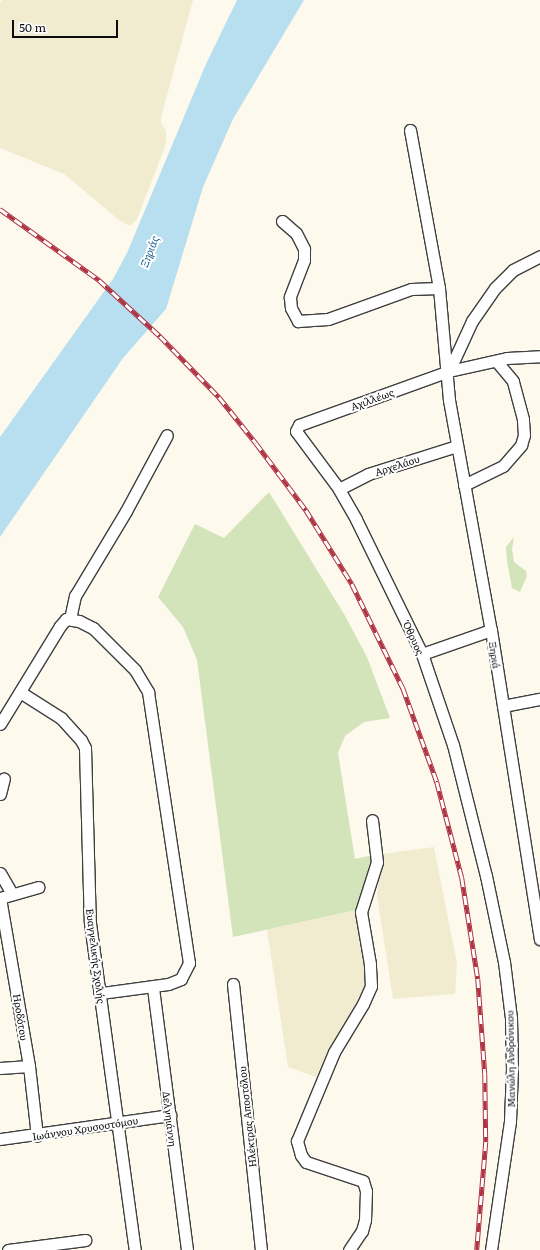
<!DOCTYPE html>
<meta charset="utf-8">
<style>
body{margin:0}
#map{position:relative;width:540px;height:1250px;overflow:hidden;background:#fdf9ed;font-family:Literata,serif}
div>[style]{position:absolute}
.farmland>*{inset:0;background:#f1ebd0}
.green>*{inset:0;background:#d3e4ba}
.water>*{inset:0;background:#b7dff0}
.roads{filter:drop-shadow(1px 0 #3f3f3f) drop-shadow(-1px 0 #3f3f3f) drop-shadow(0 1px #3f3f3f) drop-shadow(0 -1px #3f3f3f)}
.minor>*{height:11px;margin:-5.5px;padding:0 5.5px;transform-origin:5.5px;border-radius:5.5px;background:#fff}
.rail>*{height:4.5px;margin-top:-2.25px;transform-origin:0;background:repeating-linear-gradient(90deg,#fff 0 9px,#ae3242 0 18px);box-sizing:border-box;border-block:1px solid #ae3242}
span{translate:-50% -50%;white-space:nowrap;text-align:center;line-height:1.15;-webkit-text-stroke:4px #fff;paint-order:stroke}
.street-label{font-size:10px;color:#0c0c0c}
.water-label{font-size:11px;color:#226991;font-style:italic}
.scale{position:absolute;left:12px;top:20px;width:106px;height:18px;box-sizing:border-box;border:2px solid #0c0c0c;border-top:0;padding-left:5px;font-size:12px;line-height:14px;white-space:nowrap;color:#0c0c0c;-webkit-text-stroke:3px #fff;paint-order:stroke}
</style>
<div id="map">
<div class="farmland">
<i style="clip-path:polygon(2px 0,193px 0,161px 117px,161px 123px,166px 131px,166px 144px,137px 219px,130px 226px,119px 220px,64px 174px,0 148px,0 3px)"></i>
<i style="clip-path:polygon(434px 847px,457px 964px,455px 994px,393px 999px,377px 895px,382px 854px)"></i>
<i style="clip-path:polygon(356px 910px,367px 985px,316px 1077px,288px 1067px,267px 930px)"></i>
</div>
<div class="green">
<i style="clip-path:polygon(269px 492px,344px 614px,367px 657px,390px 718px,364px 722px,345px 736px,338px 753px,355px 859px,373px 855px,356px 910px,233px 937px,197px 660px,183px 627px,158px 597px,195px 524px,224px 538px)"></i>
<i style="clip-path:polygon(514px 537px,512px 549px,514px 562px,526px 571px,527px 576px,520px 592px,512px 588px,507px 561px,506px 547px)"></i>
</div>
<div class="water">
<i style="clip-path:polygon(237px 0,304px 0,233px 119px,203px 187px,166px 309px,123px 358px,0 537px,0 437px,113px 279px,127px 253px,206px 64px)"></i>
</div>
<div class="roads">
<div class="minor">
<i style="left:410px;top:130px;width:161px;rotate:79.6deg"></i>
<i style="left:439px;top:288px;width:112px;rotate:84.9deg"></i>
<i style="left:449px;top:400px;width:234px;rotate:79.7deg"></i>
<i style="left:491px;top:630px;width:313px;rotate:81deg"></i>
<i style="left:282px;top:221px;width:18px;rotate:41deg"></i>
<i style="left:296px;top:233px;width:18px;rotate:63deg"></i>
<i style="left:304px;top:249px;width:11px;rotate:90deg"></i>
<i style="left:304px;top:260px;width:40px;rotate:111deg"></i>
<i style="left:290px;top:297px;width:11px;rotate:85deg"></i>
<i style="left:291px;top:308px;width:15px;rotate:62deg"></i>
<i style="left:298px;top:321px;width:30px;rotate:-4deg"></i>
<i style="left:328px;top:319px;width:88px;rotate:-19.9deg"></i>
<i style="left:411px;top:289px;width:28px;rotate:-2deg"></i>
<i style="left:449px;top:371px;width:55px;rotate:-65.3deg"></i>
<i style="left:472px;top:321px;width:40px;rotate:-55.1deg"></i>
<i style="left:495px;top:288px;width:25px;rotate:-45deg"></i>
<i style="left:513px;top:270px;width:30px;rotate:-27deg"></i>
<i style="left:464px;top:485px;width:43px;rotate:-26deg"></i>
<i style="left:503px;top:466px;width:28px;rotate:-49deg"></i>
<i style="left:521px;top:445px;width:10px;rotate:-73deg"></i>
<i style="left:524px;top:435px;width:16px;rotate:-94deg"></i>
<i style="left:523px;top:419px;width:39px;rotate:-105deg"></i>
<i style="left:513px;top:381px;width:26px;rotate:-130deg"></i>
<i style="left:339px;top:489px;width:33px;rotate:-27deg"></i>
<i style="left:368px;top:474px;width:93px;rotate:-17.5deg"></i>
<i style="left:70px;top:619px;width:24px;rotate:-78deg"></i>
<i style="left:75px;top:596px;width:99px;rotate:-59deg"></i>
<i style="left:126px;top:511px;width:86px;rotate:-61.7deg"></i>
<i style="left:422px;top:654px;width:73px;rotate:-19.2deg"></i>
<i style="left:20px;top:692px;width:49px;rotate:32.4deg"></i>
<i style="left:61px;top:718px;width:30px;rotate:48deg"></i>
<i style="left:81px;top:740px;width:9px;rotate:63deg"></i>
<i style="left:85px;top:748px;width:175px;rotate:88.4deg"></i>
<i style="left:90px;top:923px;width:330px;rotate:82.2deg"></i>
<i style="left:503px;top:706px;width:38px;rotate:-11deg"></i>
<i style="left:0;top:724px;width:115px;rotate:-58.5deg"></i>
<i style="left:60px;top:626px;width:9px;rotate:-49deg"></i>
<i style="left:66px;top:619px;width:13px;rotate:9deg"></i>
<i style="left:79px;top:621px;width:16px;rotate:27deg"></i>
<i style="left:93px;top:628px;width:59px;rotate:45deg"></i>
<i style="left:135px;top:670px;width:26px;rotate:59deg"></i>
<i style="left:148px;top:692px;width:274px;rotate:81.4deg"></i>
<i style="left:189px;top:963px;width:18px;rotate:117deg"></i>
<i style="left:181px;top:979px;width:14px;rotate:159deg"></i>
<i style="left:168px;top:984px;width:68px;rotate:172.3deg"></i>
<i style="left:0;top:794px;width:16px;rotate:-76deg"></i>
<i style="left:0;top:873px;width:24px;rotate:60deg"></i>
<i style="left:0;top:898px;width:170px;rotate:80.2deg"></i>
<i style="left:29px;top:1066px;width:70px;rotate:83.5deg"></i>
<i style="left:0;top:898px;width:40px;rotate:-16deg"></i>
<i style="left:233px;top:984px;width:267px;rotate:84deg"></i>
<i style="left:153px;top:988px;width:264px;rotate:82.6deg"></i>
<i style="left:0;top:1068px;width:29px;rotate:-4deg"></i>
<i style="left:0;top:1139px;width:172px;rotate:-8deg"></i>
<i style="left:8px;top:1250px;width:78px;rotate:-7.4deg"></i>
<i style="left:349px;top:1250px;width:23px;rotate:-56deg"></i>
<i style="left:362px;top:1231px;width:11px;rotate:-75deg"></i>
<i style="left:365px;top:1220px;width:29px;rotate:-88deg"></i>
<i style="left:366px;top:1191px;width:10px;rotate:-107deg"></i>
<i style="left:363px;top:1181px;width:60px;rotate:-161.6deg"></i>
<i style="left:306px;top:1162px;width:9px;rotate:-126deg"></i>
<i style="left:301px;top:1155px;width:15px;rotate:-106deg"></i>
<i style="left:297px;top:1141px;width:96px;rotate:-67.4deg"></i>
<i style="left:334px;top:1052px;width:56px;rotate:-58.9deg"></i>
<i style="left:363px;top:1004px;width:20px;rotate:-66deg"></i>
<i style="left:371px;top:986px;width:22px;rotate:-93deg"></i>
<i style="left:370px;top:964px;width:53px;rotate:-99.8deg"></i>
<i style="left:361px;top:912px;width:52px;rotate:-72.3deg"></i>
<i style="left:377px;top:862px;width:42px;rotate:-96.8deg"></i>
<i style="left:491px;top:1250px;width:130px;rotate:-81.6deg"></i>
<i style="left:510px;top:1121px;width:51px;rotate:-87.8deg"></i>
<i style="left:512px;top:1070px;width:52px;rotate:-91.1deg"></i>
<i style="left:511px;top:1018px;width:56px;rotate:-97.1deg"></i>
<i style="left:504px;top:962px;width:88px;rotate:-101.8deg"></i>
<i style="left:486px;top:876px;width:135px;rotate:-104.1deg"></i>
<i style="left:453px;top:745px;width:96px;rotate:-108.8deg"></i>
<i style="left:422px;top:654px;width:150px;rotate:-116.1deg"></i>
<i style="left:356px;top:519px;width:34px;rotate:-120deg"></i>
<i style="left:339px;top:489px;width:72px;rotate:-126.6deg"></i>
<i style="left:296px;top:431px;width:7px;rotate:-63deg"></i>
<i style="left:299px;top:425px;width:159px;rotate:-19.8deg"></i>
<i style="left:449px;top:371px;width:59px;rotate:-12.6deg"></i>
<i style="left:507px;top:358px;width:33px;rotate:-3deg"></i>
</div>
</div>
<div class="rail">
<i style="left:0;top:209px;width:122px;rotate:35.6deg"></i>
<i style="left:99px;top:280px;width:83px;rotate:42.6deg"></i>
<i style="left:160px;top:336px;width:85px;rotate:46deg"></i>
<i style="left:219px;top:397px;width:59px;rotate:51.2deg"></i>
<i style="left:256px;top:443px;width:84px;rotate:53.3deg"></i>
<i style="left:306px;top:510px;width:87px;rotate:58.1deg"></i>
<i style="left:352px;top:584px;width:116px;rotate:63.9deg"></i>
<i style="left:403px;top:688px;width:100px;rotate:70.1deg"></i>
<i style="left:437px;top:782px;width:99px;rotate:75.4deg"></i>
<i style="left:462px;top:878px;width:102px;rotate:81deg"></i>
<i style="left:478px;top:979px;width:95px;rotate:85.8deg"></i>
<i style="left:485px;top:1074px;width:68px;rotate:89.2deg"></i>
<i style="left:486px;top:1142px;width:108px;rotate:94.8deg"></i>
</div>
<div class="street-label">
<span style="left:372px;top:399px;rotate:-20deg">Αχιλλέως</span>
<span style="left:397px;top:465px;rotate:-18deg">Αρχελάου</span>
<span style="left:414px;top:638px;rotate:65deg">Όθρυος</span>
<span style="left:495px;top:655px;rotate:81deg">Ξηριά</span>
<span style="left:96px;top:956px;rotate:83deg">Ευαγγελικής Σχολής</span>
<span style="left:21px;top:1017px;rotate:81deg">Ηροδότου</span>
<span style="left:510px;top:1059px;rotate:-91deg">Μανώλη Ανδρόνικου</span>
<span style="left:247px;top:1117px;rotate:-96deg">Ηλέκτρας Αποστόλου</span>
<span style="left:170px;top:1119px;rotate:83deg">Δελγηιάννη</span>
<span style="left:85px;top:1128px;rotate:-9deg">Ιωάννου Χρυσοστόμου</span>
</div>
<div class="water-label">
<span style="left:149px;top:251px;rotate:-69deg">Ξηριάς</span>
</div>
<div class="scale">50 m</div>
</div>
